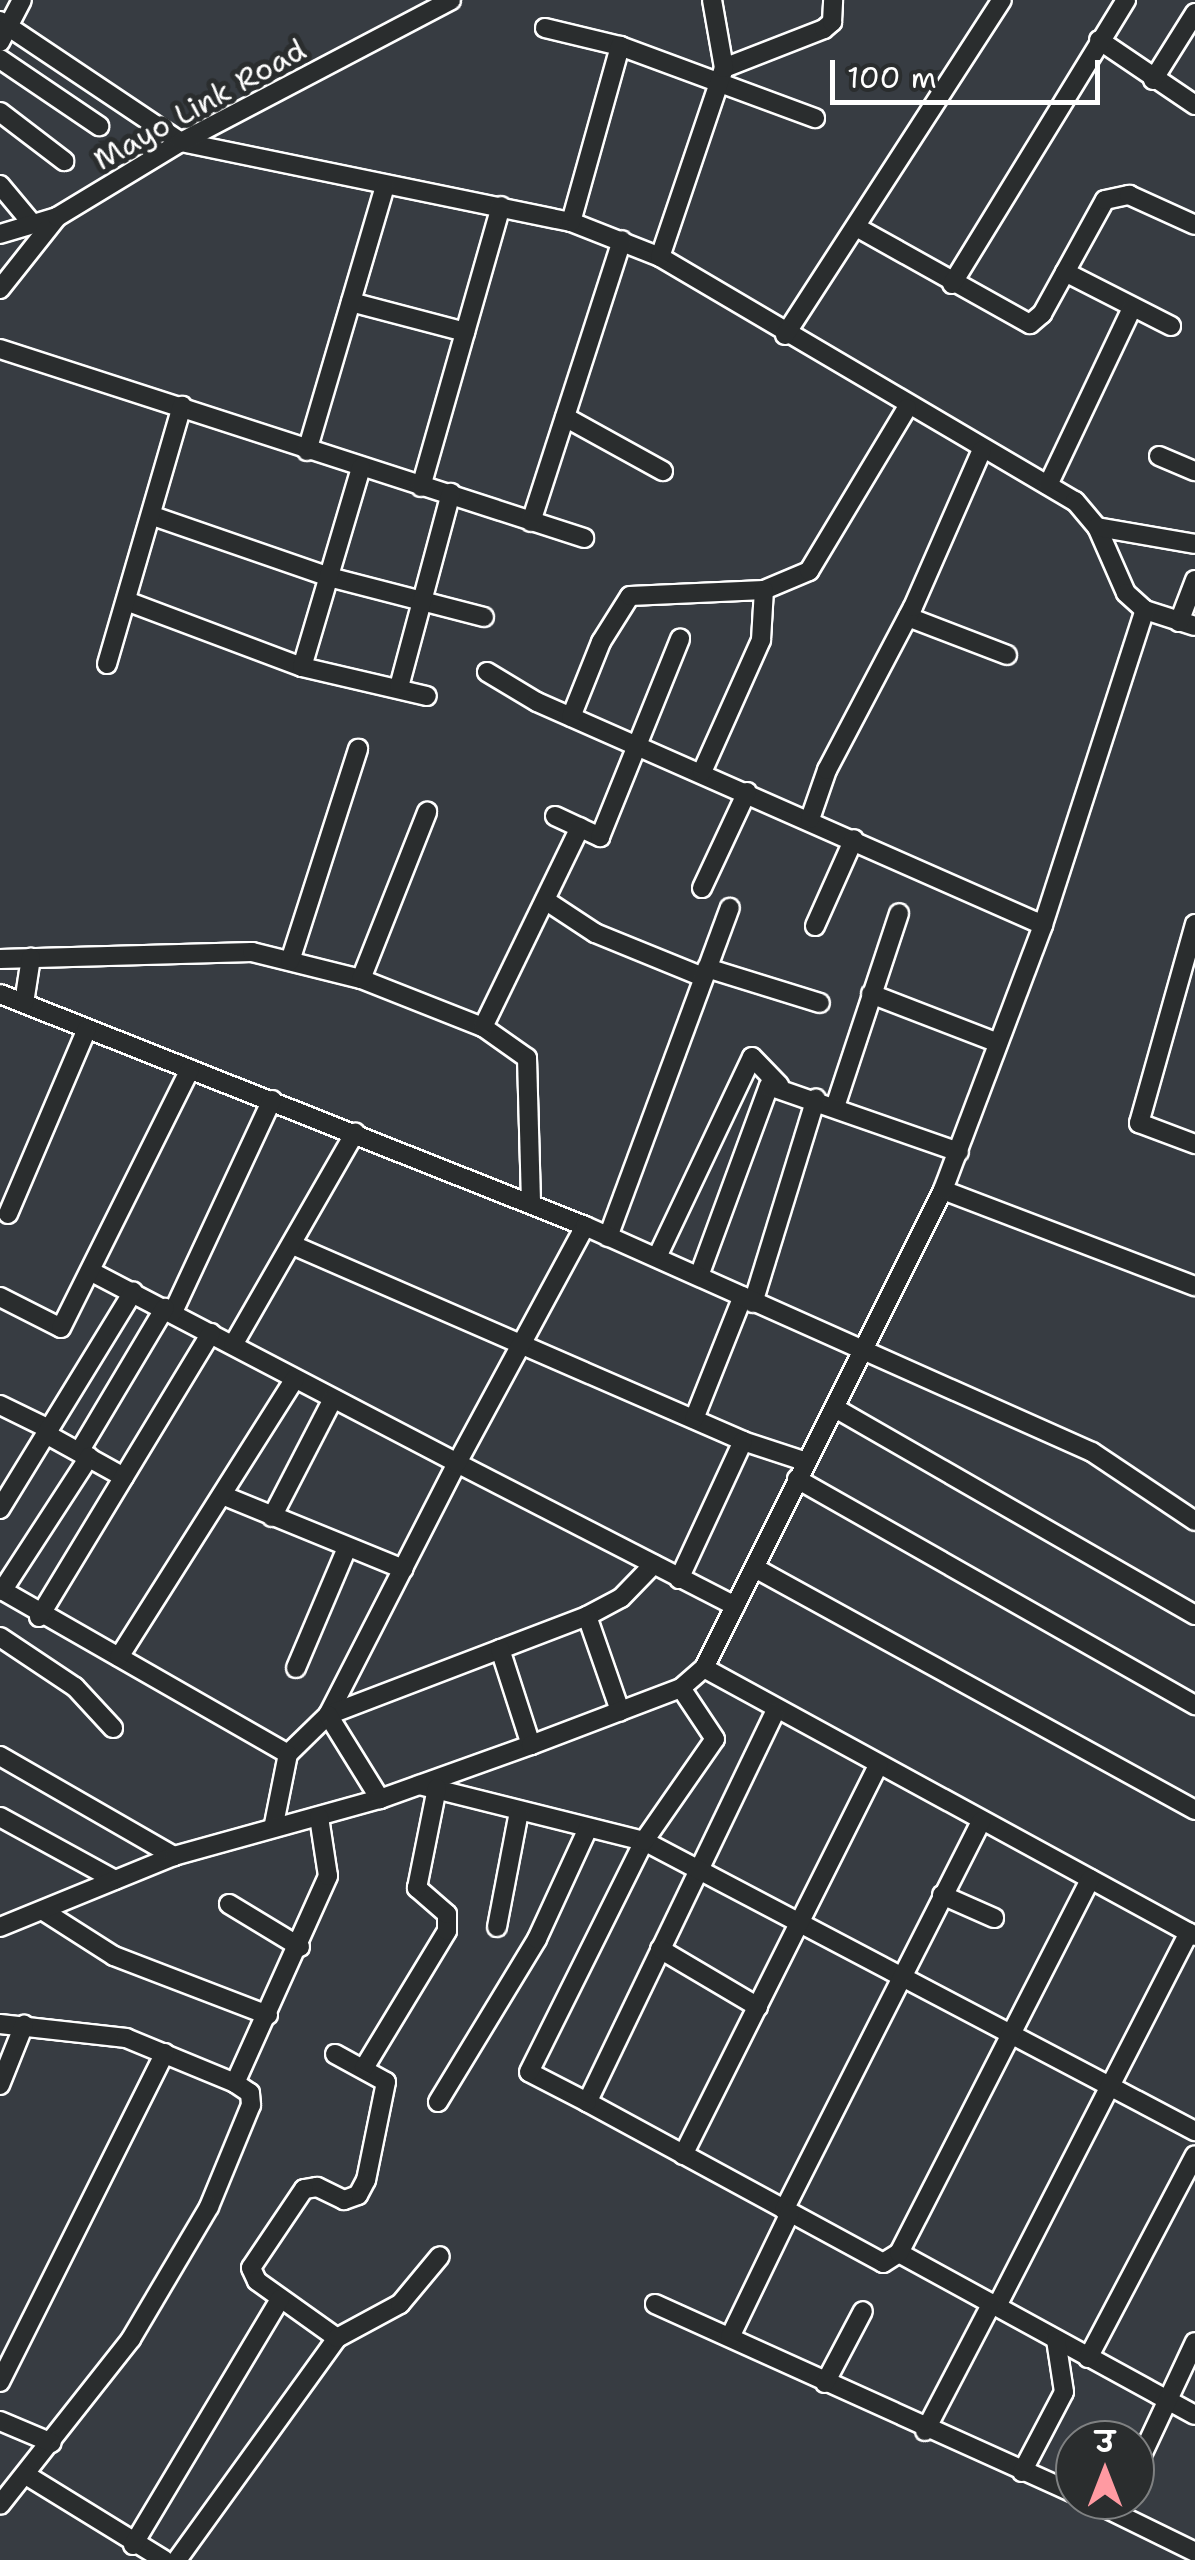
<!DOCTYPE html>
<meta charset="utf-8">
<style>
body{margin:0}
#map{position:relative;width:1195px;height:2560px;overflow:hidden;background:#373c42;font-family:"Shantell Sans","Playpen Sans Deva",sans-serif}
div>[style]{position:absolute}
.roads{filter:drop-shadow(2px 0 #fff) drop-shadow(-2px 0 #fff) drop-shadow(0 2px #fff) drop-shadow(0 -2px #fff)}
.minor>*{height:18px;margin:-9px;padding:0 9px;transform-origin:9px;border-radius:9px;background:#2a2d2e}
span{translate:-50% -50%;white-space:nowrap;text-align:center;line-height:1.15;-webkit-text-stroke:10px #2a2d2e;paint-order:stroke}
.street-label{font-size:30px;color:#fff}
.north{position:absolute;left:1055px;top:2420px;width:100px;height:100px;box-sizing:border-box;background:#2a2d2e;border:2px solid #7f8182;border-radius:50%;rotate:0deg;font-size:28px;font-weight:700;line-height:40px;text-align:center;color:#fff}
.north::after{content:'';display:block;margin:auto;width:35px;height:45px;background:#ff9aa2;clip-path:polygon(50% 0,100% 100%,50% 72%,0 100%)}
.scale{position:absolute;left:830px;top:60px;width:270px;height:45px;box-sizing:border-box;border:5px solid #fff;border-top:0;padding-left:12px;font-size:30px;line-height:35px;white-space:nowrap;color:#fff;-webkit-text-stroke:8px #2a2d2e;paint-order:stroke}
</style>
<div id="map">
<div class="roads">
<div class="minor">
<i style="left:0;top:21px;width:218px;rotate:33.8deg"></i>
<i style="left:181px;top:142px;width:398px;rotate:11.6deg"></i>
<i style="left:571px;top:222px;width:96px;rotate:21.5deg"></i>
<i style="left:660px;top:257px;width:481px;rotate:30.5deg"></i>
<i style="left:1075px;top:501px;width:34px;rotate:50deg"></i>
<i style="left:1097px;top:527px;width:72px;rotate:66.3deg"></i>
<i style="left:1126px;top:593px;width:25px;rotate:42deg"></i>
<i style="left:1145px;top:610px;width:52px;rotate:17.7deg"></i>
<i style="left:545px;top:28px;width:77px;rotate:13.5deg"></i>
<i style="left:620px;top:46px;width:208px;rotate:20.3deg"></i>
<i style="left:1099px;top:40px;width:116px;rotate:34.1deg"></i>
<i style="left:0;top:42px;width:47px;rotate:-62.4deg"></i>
<i style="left:0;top:59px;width:120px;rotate:34.1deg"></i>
<i style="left:724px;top:68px;width:107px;rotate:-21.3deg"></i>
<i style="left:824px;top:29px;width:11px;rotate:-41deg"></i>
<i style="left:832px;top:22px;width:22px;rotate:-87deg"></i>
<i style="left:1153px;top:80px;width:79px;rotate:-57.9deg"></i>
<i style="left:0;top:112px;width:81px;rotate:37.4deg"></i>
<i style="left:0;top:185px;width:47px;rotate:50.2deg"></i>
<i style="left:571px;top:222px;width:183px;rotate:-74.4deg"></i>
<i style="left:858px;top:228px;width:197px;rotate:29.2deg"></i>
<i style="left:1030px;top:324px;width:16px;rotate:-40deg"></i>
<i style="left:1042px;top:314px;width:130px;rotate:-61.1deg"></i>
<i style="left:1105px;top:200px;width:25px;rotate:-12deg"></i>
<i style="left:1129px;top:195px;width:72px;rotate:24.4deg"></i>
<i style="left:0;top:234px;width:59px;rotate:-16.6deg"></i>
<i style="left:660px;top:257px;width:200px;rotate:-71.3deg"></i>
<i style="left:724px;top:68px;width:69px;rotate:-100deg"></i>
<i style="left:1065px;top:272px;width:119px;rotate:27deg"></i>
<i style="left:952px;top:284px;width:333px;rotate:-58.5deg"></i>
<i style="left:0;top:289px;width:92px;rotate:-51.6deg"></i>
<i style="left:57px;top:217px;width:145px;rotate:-31.2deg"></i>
<i style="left:181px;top:142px;width:305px;rotate:-27.7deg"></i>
<i style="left:351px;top:302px;width:118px;rotate:14.7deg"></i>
<i style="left:785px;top:335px;width:399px;rotate:-57.1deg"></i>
<i style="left:0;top:349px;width:614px;rotate:17.93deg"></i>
<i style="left:565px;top:417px;width:112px;rotate:28.9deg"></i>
<i style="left:307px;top:451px;width:276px;rotate:-73.6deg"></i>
<i style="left:1159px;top:456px;width:39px;rotate:23deg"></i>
<i style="left:1048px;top:485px;width:196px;rotate:-64.6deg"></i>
<i style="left:421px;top:487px;width:292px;rotate:-74.1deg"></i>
<i style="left:153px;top:516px;width:186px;rotate:19.1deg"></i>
<i style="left:329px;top:577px;width:160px;rotate:14.5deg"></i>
<i style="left:531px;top:522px;width:296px;rotate:-72.1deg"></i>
<i style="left:1097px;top:527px;width:99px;rotate:9.8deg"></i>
<i style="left:129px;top:602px;width:185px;rotate:20.6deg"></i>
<i style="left:302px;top:667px;width:128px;rotate:13.1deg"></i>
<i style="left:908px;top:617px;width:106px;rotate:21deg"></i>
<i style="left:1179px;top:622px;width:45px;rotate:-69.1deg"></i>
<i style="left:107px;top:664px;width:269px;rotate:-73.8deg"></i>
<i style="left:302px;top:667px;width:208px;rotate:-73.5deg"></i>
<i style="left:487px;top:672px;width:58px;rotate:31deg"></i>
<i style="left:537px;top:702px;width:553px;rotate:23.78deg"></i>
<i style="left:399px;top:687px;width:201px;rotate:-75deg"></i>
<i style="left:571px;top:717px;width:81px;rotate:-68.2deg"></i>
<i style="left:601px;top:642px;width:54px;rotate:-57.8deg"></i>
<i style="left:630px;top:596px;width:134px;rotate:-2.6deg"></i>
<i style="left:764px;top:590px;width:49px;rotate:-22.9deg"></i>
<i style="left:809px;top:571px;width:190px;rotate:-59deg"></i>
<i style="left:702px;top:772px;width:145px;rotate:-65.9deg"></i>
<i style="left:761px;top:640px;width:50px;rotate:-86.6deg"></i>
<i style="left:555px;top:816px;width:50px;rotate:25deg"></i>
<i style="left:600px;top:837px;width:214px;rotate:-68deg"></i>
<i style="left:810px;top:819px;width:52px;rotate:-70.9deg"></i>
<i style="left:827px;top:770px;width:184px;rotate:-62.2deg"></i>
<i style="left:913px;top:607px;width:171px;rotate:-66.3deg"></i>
<i style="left:702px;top:888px;width:106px;rotate:-64.9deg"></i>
<i style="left:545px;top:900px;width:60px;rotate:33.4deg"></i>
<i style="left:595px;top:933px;width:117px;rotate:22.2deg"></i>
<i style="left:1195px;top:924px;width:207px;rotate:105.7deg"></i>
<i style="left:1139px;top:1123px;width:60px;rotate:20.6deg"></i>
<i style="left:815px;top:926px;width:95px;rotate:-65.9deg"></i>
<i style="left:0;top:959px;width:252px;rotate:-1.6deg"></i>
<i style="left:252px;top:952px;width:112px;rotate:13.9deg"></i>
<i style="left:361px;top:979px;width:131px;rotate:21.5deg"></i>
<i style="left:483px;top:1027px;width:54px;rotate:35.2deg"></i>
<i style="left:527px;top:1058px;width:143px;rotate:88.4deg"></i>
<i style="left:290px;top:961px;width:223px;rotate:-72.2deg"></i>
<i style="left:707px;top:968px;width:118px;rotate:17.2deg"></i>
<i style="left:361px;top:979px;width:180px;rotate:-68.4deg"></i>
<i style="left:0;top:994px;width:629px;rotate:21.63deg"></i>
<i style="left:871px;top:994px;width:136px;rotate:21.1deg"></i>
<i style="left:24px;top:1003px;width:46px;rotate:-81.2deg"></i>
<i style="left:483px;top:1027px;width:222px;rotate:-64.1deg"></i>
<i style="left:835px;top:1107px;width:204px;rotate:-71.7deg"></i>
<i style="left:943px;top:1190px;width:270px;rotate:20.9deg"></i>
<i style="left:8px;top:1214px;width:201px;rotate:-66.9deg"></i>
<i style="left:608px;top:1237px;width:351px;rotate:-69.7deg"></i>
<i style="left:295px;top:1246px;width:489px;rotate:23.5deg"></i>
<i style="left:743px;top:1441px;width:67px;rotate:18.2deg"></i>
<i style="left:658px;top:1255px;width:219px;rotate:-64.6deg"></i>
<i style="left:752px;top:1057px;width:39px;rotate:46deg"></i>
<i style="left:90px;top:1271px;width:414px;rotate:27.6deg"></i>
<i style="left:457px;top:1463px;width:283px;rotate:117.1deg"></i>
<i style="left:328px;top:1715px;width:277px;rotate:-20.9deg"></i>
<i style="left:587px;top:1616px;width:38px;rotate:-28deg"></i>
<i style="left:621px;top:1598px;width:47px;rotate:-45.9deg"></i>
<i style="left:699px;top:1276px;width:202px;rotate:-69.8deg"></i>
<i style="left:769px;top:1086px;width:201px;rotate:19.2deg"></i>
<i style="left:0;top:1297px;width:68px;rotate:26.9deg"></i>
<i style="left:61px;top:1328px;width:289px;rotate:-63.5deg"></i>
<i style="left:753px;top:1303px;width:214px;rotate:-72.9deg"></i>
<i style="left:173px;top:1312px;width:234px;rotate:-65deg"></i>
<i style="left:233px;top:1345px;width:245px;rotate:-60.1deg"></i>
<i style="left:0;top:1405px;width:55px;rotate:26.1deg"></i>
<i style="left:835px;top:1408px;width:415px;rotate:29.9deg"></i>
<i style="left:694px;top:1419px;width:132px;rotate:-68.3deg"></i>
<i style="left:46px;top:1434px;width:89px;rotate:28.9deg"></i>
<i style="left:79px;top:1452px;width:168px;rotate:-59.2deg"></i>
<i style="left:797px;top:1479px;width:458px;rotate:29.6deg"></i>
<i style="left:222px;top:1495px;width:196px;rotate:22.2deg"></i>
<i style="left:0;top:1509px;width:255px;rotate:-58.5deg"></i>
<i style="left:272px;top:1517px;width:133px;rotate:-62.7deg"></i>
<i style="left:755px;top:1568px;width:502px;rotate:28.81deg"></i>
<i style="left:679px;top:1579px;width:152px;rotate:-65.1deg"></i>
<i style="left:0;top:1589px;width:332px;rotate:29.8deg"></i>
<i style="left:288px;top:1754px;width:56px;rotate:-44.3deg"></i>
<i style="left:328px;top:1715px;width:99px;rotate:58.2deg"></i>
<i style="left:2px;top:1591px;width:160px;rotate:-57deg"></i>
<i style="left:735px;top:1606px;width:313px;rotate:-152.8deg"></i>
<i style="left:457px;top:1463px;width:269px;rotate:-61.6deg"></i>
<i style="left:585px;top:1226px;width:555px;rotate:24.03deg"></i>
<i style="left:1092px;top:1452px;width:124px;rotate:33.8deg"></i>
<i style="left:587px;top:1616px;width:101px;rotate:70.8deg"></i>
<i style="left:39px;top:1617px;width:332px;rotate:-58.8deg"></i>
<i style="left:0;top:1637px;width:90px;rotate:33.7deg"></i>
<i style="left:75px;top:1687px;width:56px;rotate:47.2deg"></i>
<i style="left:500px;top:1649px;width:101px;rotate:72.1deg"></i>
<i style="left:119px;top:1657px;width:329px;rotate:-57.7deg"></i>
<i style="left:296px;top:1668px;width:128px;rotate:-67deg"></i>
<i style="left:704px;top:1668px;width:559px;rotate:28.63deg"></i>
<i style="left:775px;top:1712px;width:433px;rotate:115.7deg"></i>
<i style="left:587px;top:2102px;width:337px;rotate:28.5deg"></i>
<i style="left:883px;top:2263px;width:19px;rotate:-32deg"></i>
<i style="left:899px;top:2253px;width:337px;rotate:28.7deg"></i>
<i style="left:0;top:1756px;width:201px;rotate:29.9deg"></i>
<i style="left:419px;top:1785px;width:232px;rotate:14deg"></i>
<i style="left:644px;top:1841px;width:623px;rotate:27.76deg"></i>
<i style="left:0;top:1817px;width:131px;rotate:28.7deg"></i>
<i style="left:274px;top:1824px;width:71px;rotate:-78.7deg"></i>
<i style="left:942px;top:1895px;width:57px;rotate:23.9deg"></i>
<i style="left:229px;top:1904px;width:83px;rotate:31.2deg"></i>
<i style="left:45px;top:1912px;width:82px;rotate:32.5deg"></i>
<i style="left:114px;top:1956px;width:165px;rotate:21deg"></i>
<i style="left:0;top:1927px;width:188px;rotate:-22.2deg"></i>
<i style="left:174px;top:1856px;width:214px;rotate:-15.5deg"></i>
<i style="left:380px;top:1799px;width:160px;rotate:-19.7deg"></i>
<i style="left:531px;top:1745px;width:160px;rotate:-20.8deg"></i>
<i style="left:681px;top:1688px;width:30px;rotate:-41deg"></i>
<i style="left:704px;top:1668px;width:534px;rotate:-63.43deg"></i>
<i style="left:943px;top:1190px;width:283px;rotate:-69.3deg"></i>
<i style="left:1043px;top:925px;width:331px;rotate:-72.1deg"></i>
<i style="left:497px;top:1927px;width:117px;rotate:-79.2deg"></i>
<i style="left:660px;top:1949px;width:114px;rotate:30.6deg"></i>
<i style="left:0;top:2024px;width:127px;rotate:6.3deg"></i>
<i style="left:126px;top:2038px;width:118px;rotate:22.4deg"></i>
<i style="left:235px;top:2083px;width:18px;rotate:34deg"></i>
<i style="left:250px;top:2093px;width:12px;rotate:85deg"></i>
<i style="left:251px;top:2105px;width:110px;rotate:112.4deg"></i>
<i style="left:209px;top:2207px;width:153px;rotate:120.6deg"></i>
<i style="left:131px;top:2339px;width:211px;rotate:128.3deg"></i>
<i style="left:335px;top:2054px;width:58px;rotate:28.8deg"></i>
<i style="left:386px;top:2082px;width:100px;rotate:101.5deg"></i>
<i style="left:366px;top:2180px;width:17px;rotate:118deg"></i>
<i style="left:358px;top:2195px;width:15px;rotate:160deg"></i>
<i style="left:344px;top:2200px;width:30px;rotate:-154deg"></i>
<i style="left:317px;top:2187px;width:13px;rotate:171deg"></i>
<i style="left:304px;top:2189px;width:95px;rotate:123.9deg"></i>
<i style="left:251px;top:2268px;width:14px;rotate:65deg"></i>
<i style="left:257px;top:2281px;width:98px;rotate:35.5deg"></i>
<i style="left:364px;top:2068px;width:160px;rotate:-58.8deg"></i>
<i style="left:447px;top:1931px;width:17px;rotate:-90deg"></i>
<i style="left:447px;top:1914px;width:40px;rotate:-139deg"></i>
<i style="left:417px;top:1888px;width:102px;rotate:-78.7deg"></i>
<i style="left:235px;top:2083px;width:227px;rotate:-65.8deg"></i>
<i style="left:328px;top:1876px;width:60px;rotate:-98.7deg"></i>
<i style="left:0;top:2085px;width:65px;rotate:-68.2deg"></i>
<i style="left:438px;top:2102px;width:191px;rotate:-58.7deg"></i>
<i style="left:537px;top:1939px;width:122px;rotate:-65.3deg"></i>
<i style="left:587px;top:2102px;width:65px;rotate:-152.7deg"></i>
<i style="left:529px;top:2072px;width:258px;rotate:-63.5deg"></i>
<i style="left:644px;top:1841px;width:124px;rotate:-55.2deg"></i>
<i style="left:715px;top:1739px;width:61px;rotate:-123.7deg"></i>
<i style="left:683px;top:2155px;width:436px;rotate:-63.4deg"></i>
<i style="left:784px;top:2210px;width:436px;rotate:-63.1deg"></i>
<i style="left:899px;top:2253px;width:420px;rotate:-62.9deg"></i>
<i style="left:655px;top:2304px;width:461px;rotate:24.3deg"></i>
<i style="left:997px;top:2306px;width:420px;rotate:-62.8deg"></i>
<i style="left:730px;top:2337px;width:138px;rotate:-64.2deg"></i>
<i style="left:1088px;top:2358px;width:229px;rotate:-62.2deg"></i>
<i style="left:0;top:2382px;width:368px;rotate:-63.4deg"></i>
<i style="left:825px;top:2383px;width:81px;rotate:-62.2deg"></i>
<i style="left:0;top:2421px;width:56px;rotate:22.9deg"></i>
<i style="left:925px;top:2431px;width:144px;rotate:-62.4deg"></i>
<i style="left:1135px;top:2470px;width:141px;rotate:-64.9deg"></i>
<i style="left:1022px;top:2472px;width:90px;rotate:-62.3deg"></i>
<i style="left:1064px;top:2392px;width:53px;rotate:-98.7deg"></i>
<i style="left:26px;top:2475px;width:162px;rotate:31.6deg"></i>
<i style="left:1089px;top:2500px;width:118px;rotate:26.1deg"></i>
<i style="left:133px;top:2545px;width:287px;rotate:-59.1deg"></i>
<i style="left:177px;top:2560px;width:274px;rotate:-54.2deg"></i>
<i style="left:337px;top:2338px;width:72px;rotate:-28.4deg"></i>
<i style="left:400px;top:2304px;width:62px;rotate:-50.2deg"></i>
</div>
</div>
<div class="street-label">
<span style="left:200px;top:105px;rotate:-29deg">Mayo Link Road</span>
</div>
<div class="north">उ</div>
<div class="scale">100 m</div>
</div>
